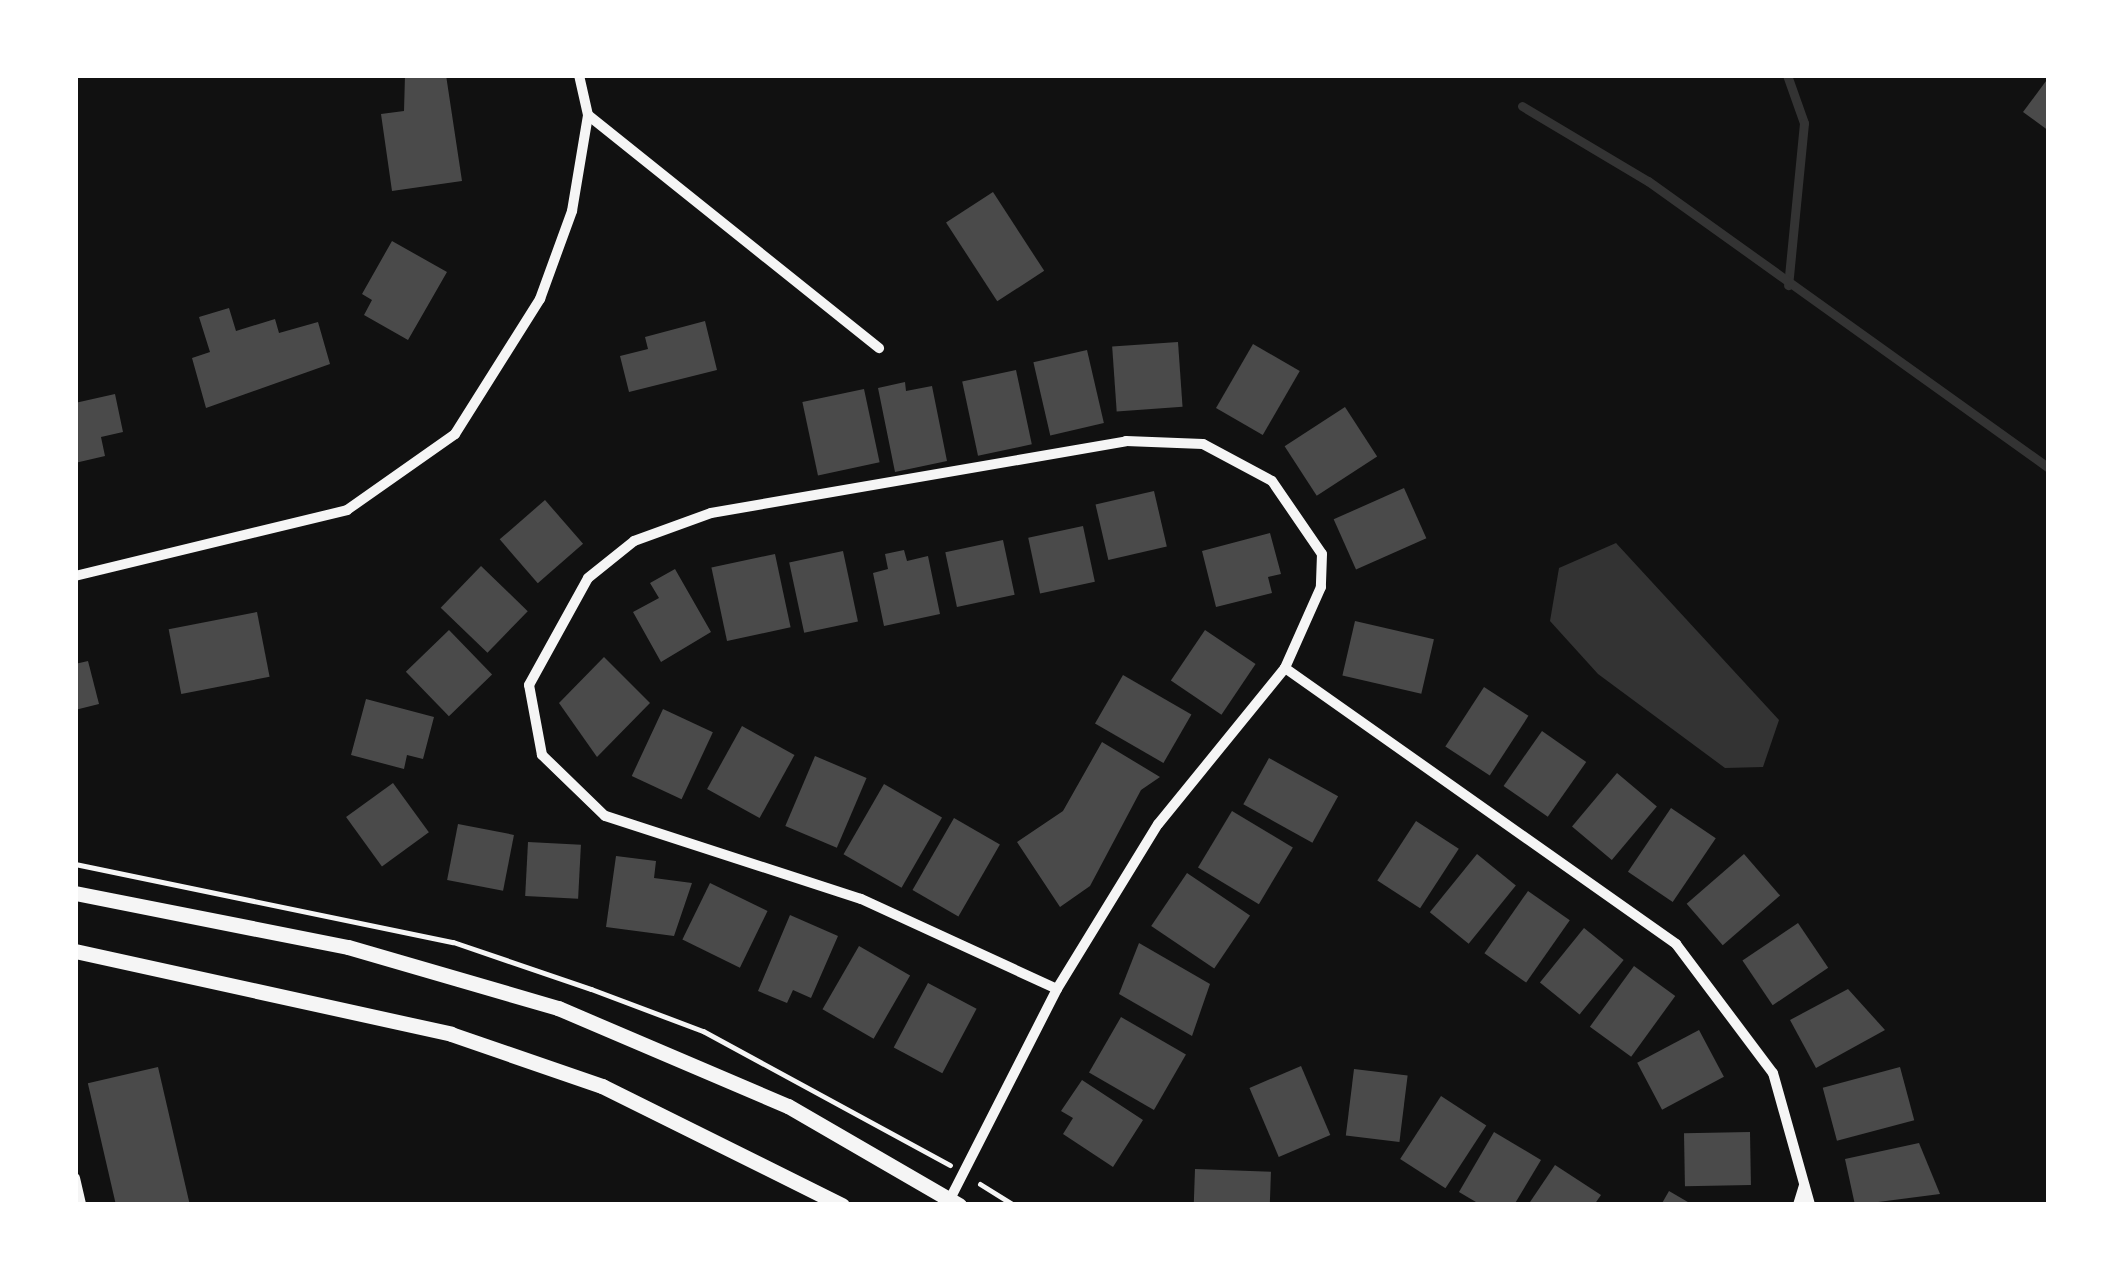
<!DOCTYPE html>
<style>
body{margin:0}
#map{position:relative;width:2124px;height:1280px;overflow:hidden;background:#111;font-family:"Asap Condensed",sans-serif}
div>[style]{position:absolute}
.water>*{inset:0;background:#333}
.stream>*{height:9px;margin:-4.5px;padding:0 4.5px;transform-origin:4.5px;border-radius:4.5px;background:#333}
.building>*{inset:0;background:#4a4a4a;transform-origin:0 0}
.path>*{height:5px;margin:-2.5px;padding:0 2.5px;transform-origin:2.5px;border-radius:2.5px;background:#f5f5f5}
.minor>*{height:10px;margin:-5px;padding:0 5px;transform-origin:5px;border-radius:5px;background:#f5f5f5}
.tertiary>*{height:15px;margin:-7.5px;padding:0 7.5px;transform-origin:7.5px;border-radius:7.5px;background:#f5f5f5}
span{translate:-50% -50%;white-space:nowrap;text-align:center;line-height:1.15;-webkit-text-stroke:10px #fff;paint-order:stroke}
.frame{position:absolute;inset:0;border:78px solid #fff;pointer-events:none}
</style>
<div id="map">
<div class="water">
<i style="clip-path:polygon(1616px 543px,1779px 720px,1763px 767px,1725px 768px,1598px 674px,1550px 621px,1559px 568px)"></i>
</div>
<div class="stream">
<i style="left:1787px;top:75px;width:51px;rotate:70.5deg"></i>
<i style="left:1804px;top:123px;width:163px;rotate:95.6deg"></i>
<i style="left:1522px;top:106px;width:147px;rotate:30.8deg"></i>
<i style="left:1648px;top:181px;width:493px;rotate:35.6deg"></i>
</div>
<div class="building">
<i style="clip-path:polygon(405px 75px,446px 75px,462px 181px,392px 191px,381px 114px,404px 111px)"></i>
<i style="clip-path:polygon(2049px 77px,2049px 131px,2023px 112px)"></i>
<i style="left:993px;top:192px;width:94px;height:56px;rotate:57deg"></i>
<i style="clip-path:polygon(392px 241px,447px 272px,408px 340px,364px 315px,372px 300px,362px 294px)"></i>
<i style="clip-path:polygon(229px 308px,236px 331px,275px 319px,279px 333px,318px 322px,330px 364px,206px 408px,192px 358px,210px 352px,199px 317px)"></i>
<i style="clip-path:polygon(705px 321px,717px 370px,629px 392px,620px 356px,648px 349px,645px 337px)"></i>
<i style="left:1178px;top:342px;width:65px;height:66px;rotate:86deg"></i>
<i style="left:1253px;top:344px;width:54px;height:74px;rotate:30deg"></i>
<i style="left:1087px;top:350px;width:75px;height:55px;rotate:77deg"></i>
<i style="left:1016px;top:370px;width:76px;height:55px;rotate:78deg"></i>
<i style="clip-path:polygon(905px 382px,906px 391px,932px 386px,947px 461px,895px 472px,878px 388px)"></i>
<i style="left:864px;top:389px;width:75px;height:63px;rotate:78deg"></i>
<i style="clip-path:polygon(115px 394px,123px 432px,101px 437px,105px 456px,75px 463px,75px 403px)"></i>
<i style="left:1345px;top:407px;width:59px;height:72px;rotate:57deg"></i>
<i style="left:1404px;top:488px;width:55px;height:77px;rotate:66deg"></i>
<i style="left:1154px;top:491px;width:57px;height:60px;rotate:77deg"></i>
<i style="left:545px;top:500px;width:58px;height:60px;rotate:49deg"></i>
<i style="left:1083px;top:526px;width:57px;height:56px;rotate:78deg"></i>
<i style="clip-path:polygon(1270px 533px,1281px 574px,1268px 577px,1272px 593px,1216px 607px,1202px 551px)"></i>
<i style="left:1003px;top:540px;width:56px;height:59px;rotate:78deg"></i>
<i style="clip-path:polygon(904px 550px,907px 561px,928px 556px,940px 614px,884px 626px,873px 573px,888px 569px,885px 554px)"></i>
<i style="left:843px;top:551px;width:72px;height:55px;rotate:78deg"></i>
<i style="left:775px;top:554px;width:75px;height:65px;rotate:78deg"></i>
<i style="left:481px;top:566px;width:65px;height:58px;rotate:44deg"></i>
<i style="clip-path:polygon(675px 569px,711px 632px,661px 662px,633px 612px,659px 598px,650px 583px)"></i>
<i style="left:257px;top:612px;width:66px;height:90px;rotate:79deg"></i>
<i style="left:1355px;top:621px;width:81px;height:56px;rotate:13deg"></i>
<i style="left:449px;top:630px;width:62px;height:60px;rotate:46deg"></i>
<i style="left:1205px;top:630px;width:61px;height:61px;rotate:34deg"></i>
<i style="clip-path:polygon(604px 657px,650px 703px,597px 757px,559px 703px)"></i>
<i style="clip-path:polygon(88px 661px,99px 704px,75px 710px,75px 664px)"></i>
<i style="left:1123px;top:675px;width:79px;height:56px;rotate:30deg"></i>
<i style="left:1484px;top:687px;width:53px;height:71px;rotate:33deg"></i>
<i style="clip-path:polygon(366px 699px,434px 717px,423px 759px,407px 755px,404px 769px,351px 755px)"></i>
<i style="left:663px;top:709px;width:55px;height:74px;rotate:25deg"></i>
<i style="left:742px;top:726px;width:60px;height:72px;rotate:29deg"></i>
<i style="left:1542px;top:731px;width:54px;height:67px;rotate:35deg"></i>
<i style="clip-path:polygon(1102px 742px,1160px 777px,1141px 790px,1090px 886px,1060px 907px,1017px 842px,1063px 811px)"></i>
<i style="left:815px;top:756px;width:56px;height:76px;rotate:23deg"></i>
<i style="left:1269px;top:758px;width:79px;height:53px;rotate:29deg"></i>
<i style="left:1617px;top:773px;width:52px;height:70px;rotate:40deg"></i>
<i style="left:393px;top:783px;width:61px;height:58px;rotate:54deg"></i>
<i style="left:884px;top:784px;width:67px;height:81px;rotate:30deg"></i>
<i style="left:1671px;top:808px;width:54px;height:77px;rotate:34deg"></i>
<i style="left:1232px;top:811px;width:71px;height:66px;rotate:31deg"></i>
<i style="left:954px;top:818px;width:53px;height:83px;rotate:30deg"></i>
<i style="left:1416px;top:821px;width:51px;height:71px;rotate:33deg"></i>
<i style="left:458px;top:824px;width:57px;height:57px;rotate:11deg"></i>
<i style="left:528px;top:842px;width:53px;height:54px;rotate:3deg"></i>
<i style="left:1477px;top:854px;width:50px;height:75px;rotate:39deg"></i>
<i style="left:1744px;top:854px;width:55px;height:76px;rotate:49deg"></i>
<i style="clip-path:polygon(616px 856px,656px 861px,654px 878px,692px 883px,674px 936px,606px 927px)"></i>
<i style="left:1187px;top:873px;width:76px;height:64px;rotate:34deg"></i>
<i style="left:710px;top:883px;width:64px;height:63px;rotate:26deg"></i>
<i style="left:1528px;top:891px;width:51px;height:76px;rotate:35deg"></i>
<i style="clip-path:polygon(790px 915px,838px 936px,811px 998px,793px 990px,787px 1003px,758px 991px)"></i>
<i style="left:1798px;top:923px;width:54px;height:67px;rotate:56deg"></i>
<i style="left:1584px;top:928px;width:51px;height:70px;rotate:39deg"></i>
<i style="clip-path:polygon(1139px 943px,1210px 984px,1192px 1036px,1119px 994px)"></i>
<i style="left:859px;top:946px;width:59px;height:73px;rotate:30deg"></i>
<i style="left:1634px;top:966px;width:51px;height:75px;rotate:36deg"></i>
<i style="left:928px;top:983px;width:55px;height:73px;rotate:28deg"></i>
<i style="clip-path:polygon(1848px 989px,1885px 1030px,1816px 1068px,1790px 1020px)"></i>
<i style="left:1121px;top:1017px;width:75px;height:64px;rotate:30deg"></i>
<i style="left:1699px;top:1030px;width:53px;height:70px;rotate:62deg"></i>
<i style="left:1301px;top:1066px;width:75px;height:56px;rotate:67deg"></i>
<i style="left:158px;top:1067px;width:142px;height:72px;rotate:77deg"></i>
<i style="left:1900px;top:1067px;width:55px;height:80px;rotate:75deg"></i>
<i style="left:1354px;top:1069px;width:54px;height:67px;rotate:7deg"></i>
<i style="clip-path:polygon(1082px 1080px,1143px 1120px,1113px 1167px,1063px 1134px,1073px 1118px,1061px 1111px)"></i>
<i style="left:1441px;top:1096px;width:54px;height:75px;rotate:33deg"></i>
<i style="clip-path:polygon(1494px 1132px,1541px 1160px,1514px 1205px,1481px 1205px,1459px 1192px)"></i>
<i style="left:1750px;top:1132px;width:53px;height:66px;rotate:89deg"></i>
<i style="clip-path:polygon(1919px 1143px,1940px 1194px,1855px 1205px,1845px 1159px)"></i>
<i style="clip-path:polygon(1555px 1165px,1601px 1195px,1594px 1205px,1528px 1205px)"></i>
<i style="left:1195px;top:1169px;width:76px;height:36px;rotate:2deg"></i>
<i style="clip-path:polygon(1669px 1191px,1693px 1205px,1661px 1205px)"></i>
</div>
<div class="path">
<i style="left:75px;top:864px;width:386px;rotate:11.7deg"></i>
<i style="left:453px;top:942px;width:146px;rotate:18.8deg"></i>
<i style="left:591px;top:989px;width:120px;rotate:20.6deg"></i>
<i style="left:703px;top:1031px;width:281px;rotate:28.5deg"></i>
<i style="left:980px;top:1184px;width:40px;rotate:32deg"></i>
</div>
<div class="minor">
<i style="left:588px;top:115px;width:373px;rotate:38.7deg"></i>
<i style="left:1126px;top:441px;width:77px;rotate:2.2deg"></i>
<i style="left:1203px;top:444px;width:78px;rotate:28.2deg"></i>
<i style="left:1272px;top:481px;width:88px;rotate:55.6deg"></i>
<i style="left:1322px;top:554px;width:33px;rotate:92deg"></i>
<i style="left:1321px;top:587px;width:89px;rotate:114deg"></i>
<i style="left:1285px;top:668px;width:201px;rotate:129.1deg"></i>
<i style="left:1158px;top:824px;width:193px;rotate:121.5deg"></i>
<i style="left:1057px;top:989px;width:216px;rotate:-155.3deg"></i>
<i style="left:861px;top:899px;width:269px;rotate:-162deg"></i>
<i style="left:605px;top:816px;width:88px;rotate:-135.9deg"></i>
<i style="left:542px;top:755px;width:71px;rotate:-100.5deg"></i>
<i style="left:529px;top:685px;width:122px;rotate:-61.1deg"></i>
<i style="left:588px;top:578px;width:59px;rotate:-38.8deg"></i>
<i style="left:634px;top:541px;width:82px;rotate:-20deg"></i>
<i style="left:711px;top:513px;width:421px;rotate:-9.8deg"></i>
<i style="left:75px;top:576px;width:280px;rotate:-13.6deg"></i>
<i style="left:347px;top:510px;width:132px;rotate:-35.1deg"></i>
<i style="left:455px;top:434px;width:160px;rotate:-57.8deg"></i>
<i style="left:540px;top:299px;width:94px;rotate:-70deg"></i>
<i style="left:572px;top:211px;width:97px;rotate:-80.5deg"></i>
<i style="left:588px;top:115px;width:41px;rotate:-102.7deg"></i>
<i style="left:1285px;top:668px;width:479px;rotate:35.2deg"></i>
<i style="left:1676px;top:944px;width:161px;rotate:53.1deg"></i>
<i style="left:1773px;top:1073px;width:137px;rotate:74.3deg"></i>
<i style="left:75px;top:1178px;width:28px;rotate:77deg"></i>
<i style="left:950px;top:1199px;width:236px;rotate:-63deg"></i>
<i style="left:1798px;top:1205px;width:21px;rotate:-73deg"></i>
</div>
<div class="tertiary">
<i style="left:75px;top:893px;width:278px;rotate:11.2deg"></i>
<i style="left:348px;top:947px;width:219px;rotate:16.2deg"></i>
<i style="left:558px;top:1008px;width:250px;rotate:23.1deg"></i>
<i style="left:788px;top:1106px;width:198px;rotate:30.1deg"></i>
<i style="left:75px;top:951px;width:385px;rotate:12.4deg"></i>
<i style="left:451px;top:1034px;width:160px;rotate:19deg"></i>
<i style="left:602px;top:1086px;width:268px;rotate:26.4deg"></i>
</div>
<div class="frame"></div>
</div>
